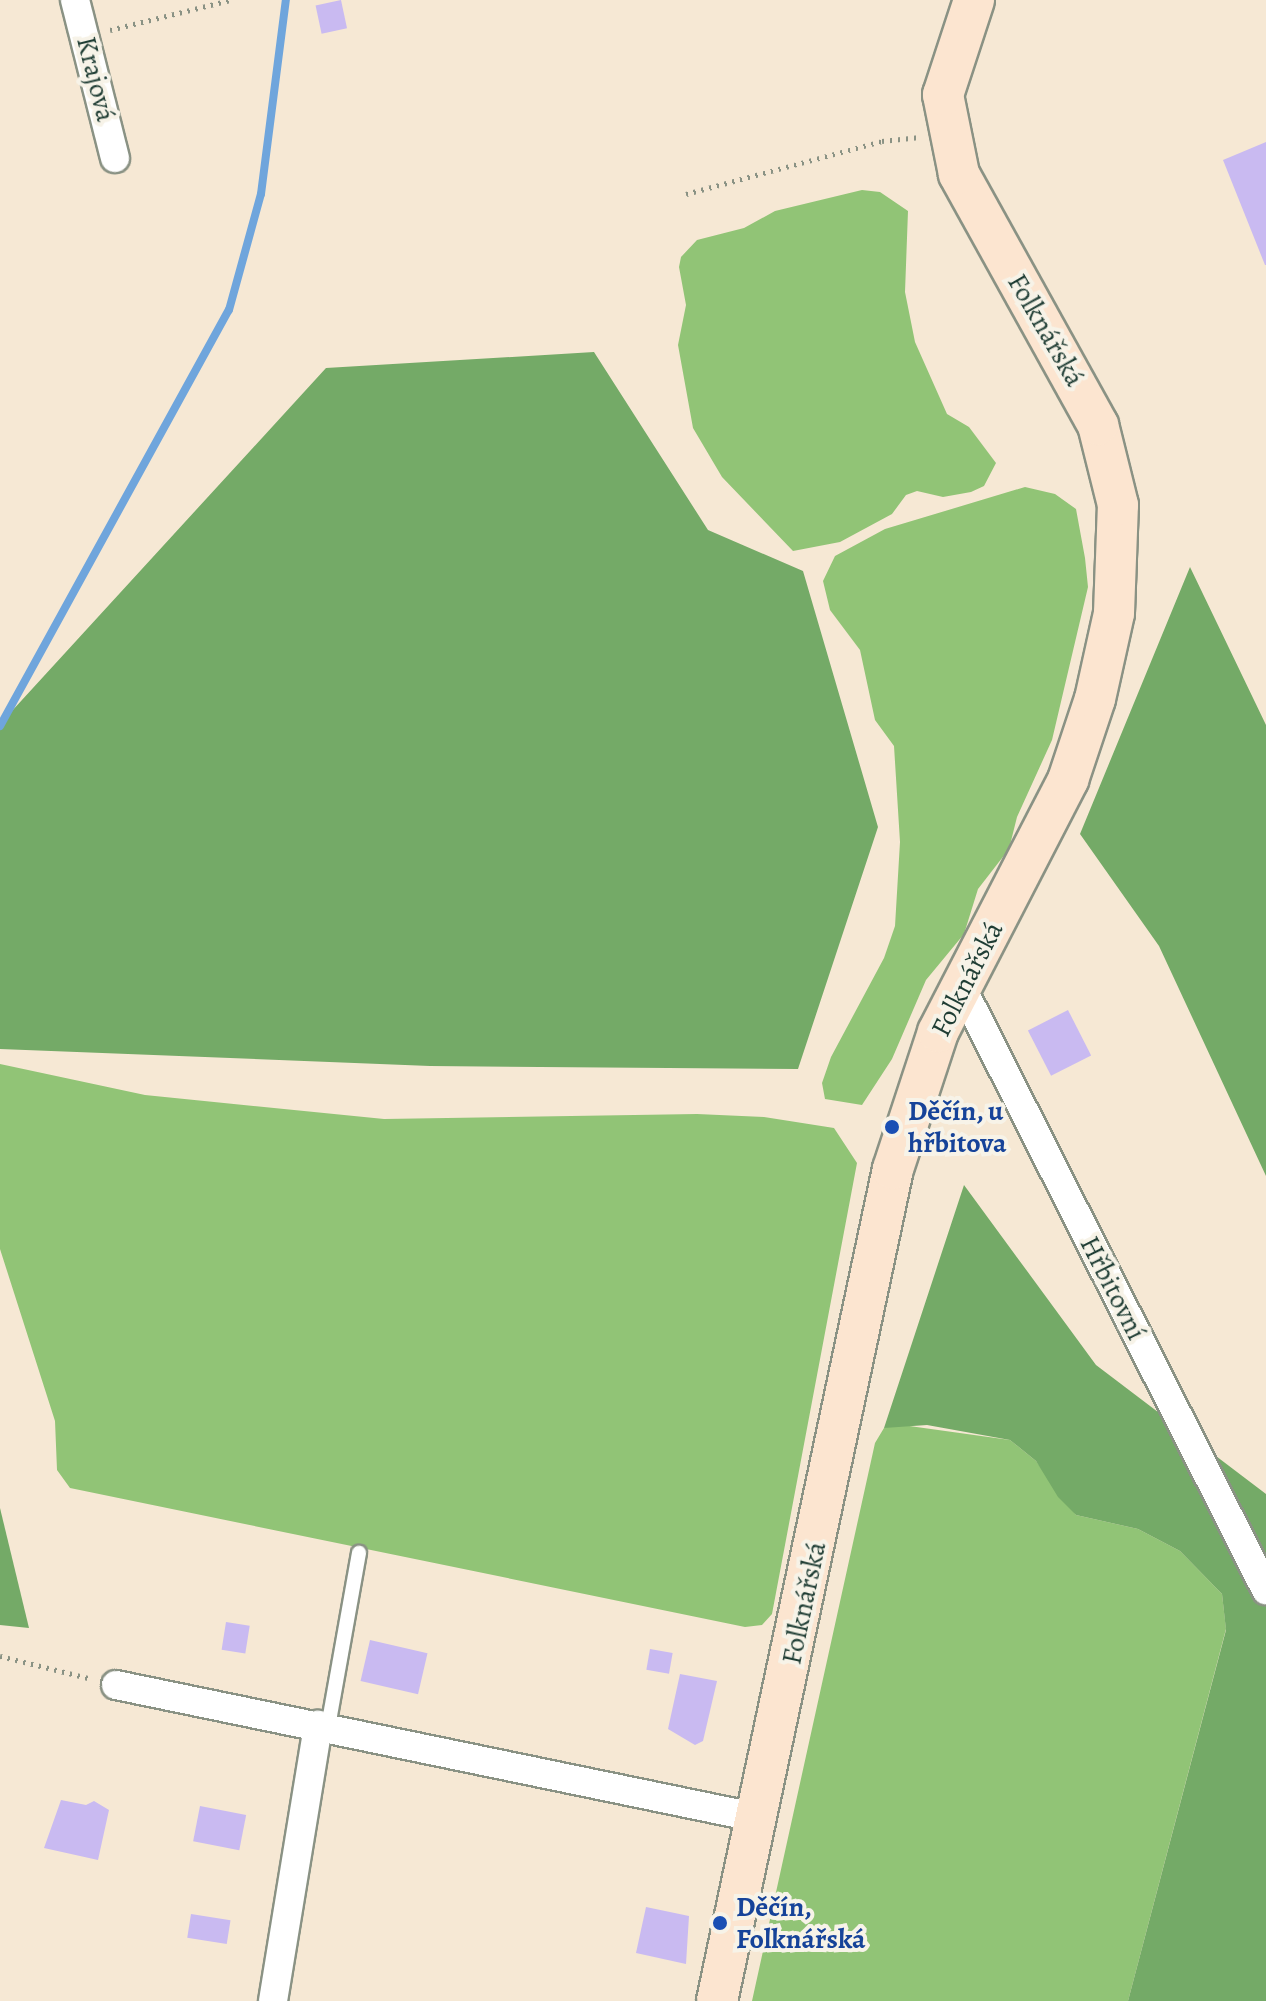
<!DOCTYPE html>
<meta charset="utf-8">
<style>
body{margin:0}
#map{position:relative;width:1266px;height:2001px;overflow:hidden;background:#f6e8d4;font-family:Alegreya,serif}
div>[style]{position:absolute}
.green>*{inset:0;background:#91c476}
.forest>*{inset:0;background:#74aa67}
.stream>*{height:8px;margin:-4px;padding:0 4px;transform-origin:4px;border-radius:4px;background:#6fa5dc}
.building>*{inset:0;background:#c9baf1;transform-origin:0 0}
.path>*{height:5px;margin-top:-2.5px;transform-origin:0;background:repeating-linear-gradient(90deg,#8a9284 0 2px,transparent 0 8px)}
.roads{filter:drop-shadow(2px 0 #8a9284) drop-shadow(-2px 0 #8a9284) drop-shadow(0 2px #8a9284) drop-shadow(0 -2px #8a9284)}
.lane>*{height:14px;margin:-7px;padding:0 7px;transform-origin:7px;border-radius:7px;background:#fff}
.street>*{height:28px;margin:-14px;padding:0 14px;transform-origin:14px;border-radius:14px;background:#fff}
.secondary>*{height:40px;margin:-20px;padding:0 20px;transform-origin:20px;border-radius:20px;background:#fce5d0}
.dots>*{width:22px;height:22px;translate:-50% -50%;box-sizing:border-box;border:4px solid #f7f3e8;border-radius:50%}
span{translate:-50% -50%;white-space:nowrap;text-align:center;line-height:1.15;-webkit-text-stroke:8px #f7f3e8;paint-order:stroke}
.street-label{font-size:28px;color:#1f3d34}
.transit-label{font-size:28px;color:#164399;font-weight:700}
.left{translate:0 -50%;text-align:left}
</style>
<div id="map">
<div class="green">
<i style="clip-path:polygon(862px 190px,880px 192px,908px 211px,905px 292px,915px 342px,947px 414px,969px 427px,996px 463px,984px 486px,971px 492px,943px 497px,917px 491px,906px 495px,892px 514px,840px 542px,793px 551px,722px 477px,693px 428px,678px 345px,686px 305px,679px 267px,681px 257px,697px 240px,744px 228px,775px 211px)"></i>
<i style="clip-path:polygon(1025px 487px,1055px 494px,1076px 509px,1085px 558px,1088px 587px,1052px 740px,1017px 817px,1009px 849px,978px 889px,964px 934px,926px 980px,892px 1059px,862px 1105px,825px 1099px,822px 1083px,831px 1057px,884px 958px,895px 926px,900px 842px,894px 746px,875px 720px,860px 650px,830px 610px,823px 581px,835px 556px,885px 529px)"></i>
<i style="clip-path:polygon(0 1064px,145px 1095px,384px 1119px,697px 1114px,764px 1117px,834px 1128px,857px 1163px,772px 1614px,762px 1625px,745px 1627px,70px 1488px,57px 1470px,55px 1421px,0 1249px)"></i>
<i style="clip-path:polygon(895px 1424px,1010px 1440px,1036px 1461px,1076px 1515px,1138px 1529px,1180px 1551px,1222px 1594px,1226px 1629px,1128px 2001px,752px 2001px,875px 1443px,884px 1428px)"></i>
</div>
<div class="forest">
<i style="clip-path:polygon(594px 352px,708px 530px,803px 571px,878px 827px,798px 1069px,430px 1066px,0 1049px,0 724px,326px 368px)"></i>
<i style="clip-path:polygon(1190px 567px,1266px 725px,1266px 1176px,1159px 946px,1080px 834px)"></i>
<i style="clip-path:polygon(964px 1185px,1096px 1365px,1266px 1494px,1266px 2001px,1128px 2001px,1226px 1630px,1222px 1594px,1180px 1551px,1138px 1529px,1076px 1515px,1058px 1497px,1036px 1461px,1010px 1440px,927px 1425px,884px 1428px)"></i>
<i style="clip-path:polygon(0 1508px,29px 1628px,0 1625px)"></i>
</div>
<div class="stream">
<i style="left:0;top:726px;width:475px;rotate:-61.2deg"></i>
<i style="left:229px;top:310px;width:120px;rotate:-74.6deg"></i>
<i style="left:261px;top:194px;width:196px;rotate:-82.7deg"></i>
</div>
<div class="building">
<i style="left:341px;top:0;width:29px;height:26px;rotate:78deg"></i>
<i style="clip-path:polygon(1266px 142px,1266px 265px,1265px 265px,1223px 160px)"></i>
<i style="left:1068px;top:1010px;width:51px;height:45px;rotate:63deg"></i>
<i style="left:226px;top:1622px;width:24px;height:28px;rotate:9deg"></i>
<i style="left:370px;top:1640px;width:59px;height:42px;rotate:13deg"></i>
<i style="left:650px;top:1649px;width:23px;height:21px;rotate:10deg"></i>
<i style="clip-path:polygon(680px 1674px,717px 1681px,703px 1741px,695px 1745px,668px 1729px)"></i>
<i style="clip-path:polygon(61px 1800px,86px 1805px,94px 1801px,109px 1810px,98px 1860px,44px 1848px)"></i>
<i style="left:200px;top:1806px;width:47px;height:36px;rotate:11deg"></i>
<i style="clip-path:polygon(646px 1907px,689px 1916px,686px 1964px,636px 1953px)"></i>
<i style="left:191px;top:1914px;width:40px;height:24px;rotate:9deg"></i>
</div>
<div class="path">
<i style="left:110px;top:30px;width:124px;rotate:-14deg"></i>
<i style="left:686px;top:194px;width:203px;rotate:-15.1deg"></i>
<i style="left:882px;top:141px;width:36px;rotate:-6deg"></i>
<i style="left:0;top:1656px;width:95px;rotate:14deg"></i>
</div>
<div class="roads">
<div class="lane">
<i style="left:328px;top:1727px;width:177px;rotate:-79.9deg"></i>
</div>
<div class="street">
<i style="left:75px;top:0;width:163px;rotate:75.8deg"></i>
<i style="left:961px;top:986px;width:677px;rotate:63.21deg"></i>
<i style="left:116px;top:1685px;width:657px;rotate:11.69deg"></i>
<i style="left:273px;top:2001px;width:280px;rotate:-80.7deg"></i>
</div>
<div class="secondary">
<i style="left:717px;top:2001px;width:850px;rotate:-78.06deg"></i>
<i style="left:893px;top:1169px;width:144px;rotate:-71.8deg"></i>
<i style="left:938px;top:1032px;width:284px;rotate:-62.7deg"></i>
<i style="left:1068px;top:780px;width:85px;rotate:-71.6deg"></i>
<i style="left:1095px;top:699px;width:88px;rotate:-77.5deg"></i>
<i style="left:1114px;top:613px;width:108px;rotate:-87.9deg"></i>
<i style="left:1118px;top:505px;width:82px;rotate:-104deg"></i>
<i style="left:1098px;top:425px;width:287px;rotate:-119deg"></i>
<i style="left:959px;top:174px;width:81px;rotate:-101.4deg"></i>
<i style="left:943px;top:95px;width:100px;rotate:-71.9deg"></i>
</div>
</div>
<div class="dots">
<i style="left:892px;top:1127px;background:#1a4fb4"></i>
<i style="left:720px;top:1923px;background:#1a4fb4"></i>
</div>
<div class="street-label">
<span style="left:96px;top:79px;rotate:76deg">Krajová</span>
<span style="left:1046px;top:330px;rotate:60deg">Folknářská</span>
<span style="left:967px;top:979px;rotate:-63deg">Folknářská</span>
<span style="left:1113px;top:1288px;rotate:63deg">Hřbitovní</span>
<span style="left:804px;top:1603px;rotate:-78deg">Folknářská</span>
</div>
<div class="transit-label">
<span class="left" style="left:908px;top:1127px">Děčín, u<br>hřbitova</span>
<span class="left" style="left:736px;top:1923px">Děčín,<br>Folknářská</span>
</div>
</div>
